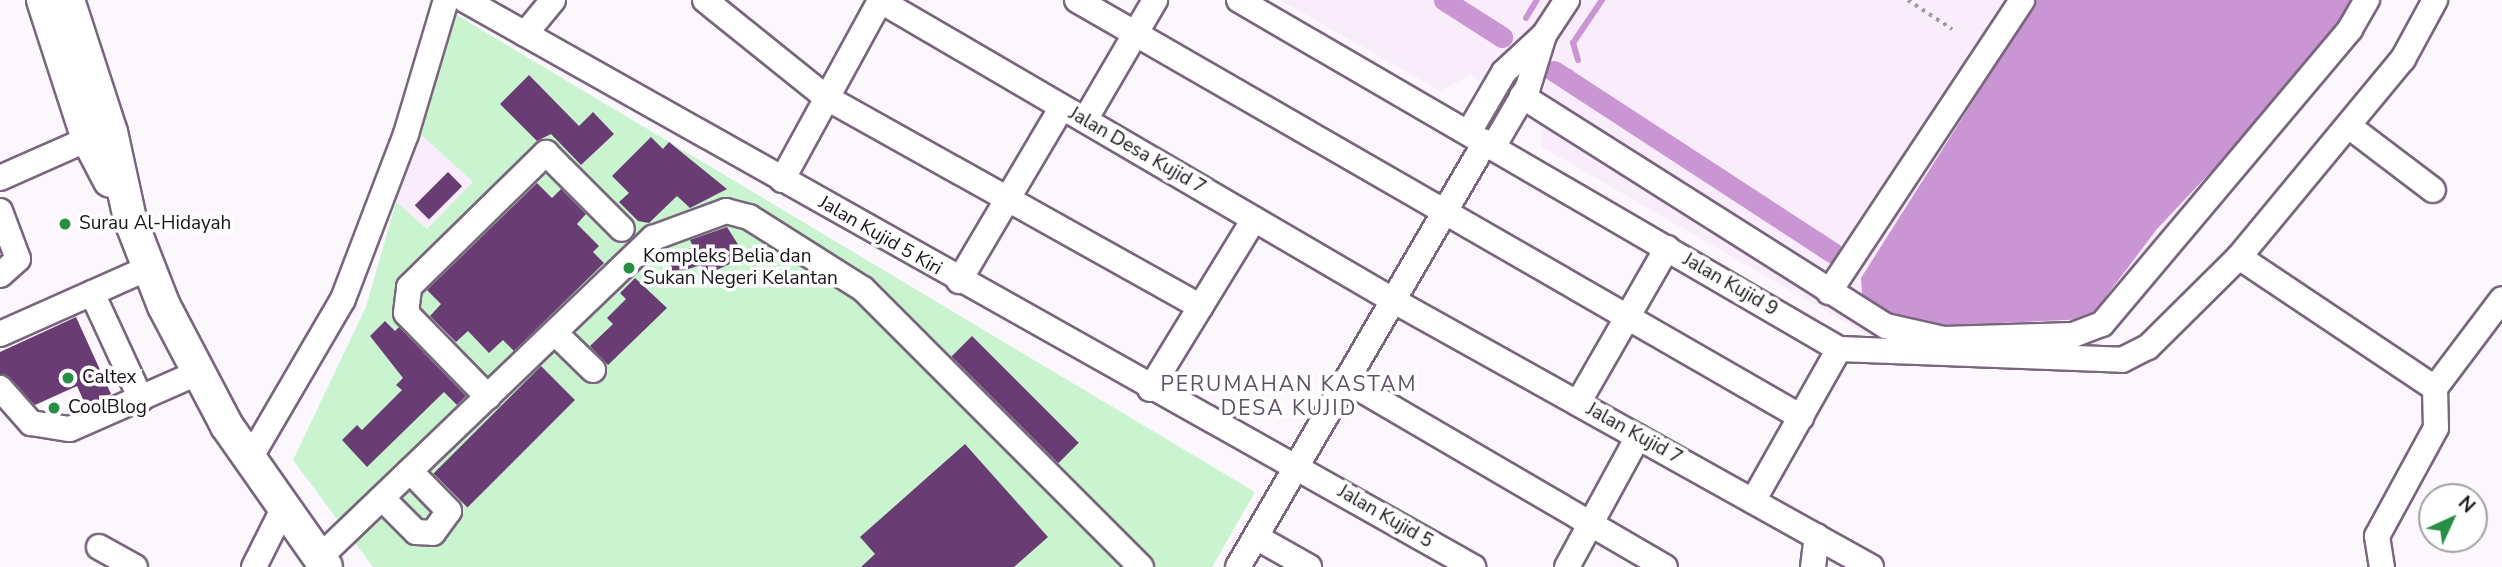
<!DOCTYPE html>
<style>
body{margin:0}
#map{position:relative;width:2502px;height:567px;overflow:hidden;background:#fcf7fd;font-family:"Nunito Sans",sans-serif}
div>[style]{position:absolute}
.built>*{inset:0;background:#f9edfb}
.green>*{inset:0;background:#c9f4cf}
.water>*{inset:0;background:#c996d3}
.stream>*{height:6px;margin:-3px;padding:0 3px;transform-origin:3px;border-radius:3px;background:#c996d3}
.canal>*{height:21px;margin:-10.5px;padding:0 10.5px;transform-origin:10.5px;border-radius:10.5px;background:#c996d3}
.building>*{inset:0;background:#693c73;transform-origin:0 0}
.path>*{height:3.5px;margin-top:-1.75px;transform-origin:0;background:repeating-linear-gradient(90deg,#a19ba3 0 3.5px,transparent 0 8.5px)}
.roads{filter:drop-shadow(2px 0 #79667d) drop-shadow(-2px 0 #79667d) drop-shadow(0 2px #79667d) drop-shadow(0 -2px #79667d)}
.minor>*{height:24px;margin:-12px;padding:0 12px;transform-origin:12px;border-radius:12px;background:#fff}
.major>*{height:32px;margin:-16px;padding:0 16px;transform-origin:16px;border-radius:16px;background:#fff}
.dots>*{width:19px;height:19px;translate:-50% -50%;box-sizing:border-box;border:4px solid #fff;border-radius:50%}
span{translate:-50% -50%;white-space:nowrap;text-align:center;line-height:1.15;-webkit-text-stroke:7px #fff;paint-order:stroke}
.street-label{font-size:19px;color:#19121b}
.poi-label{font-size:19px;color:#19121b}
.left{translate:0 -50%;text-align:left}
.neighbourhood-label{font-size:21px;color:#624f66;letter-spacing:2px}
.north{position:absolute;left:2418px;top:483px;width:70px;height:70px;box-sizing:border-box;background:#fff;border:2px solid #a3a0a4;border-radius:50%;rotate:45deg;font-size:19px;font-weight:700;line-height:28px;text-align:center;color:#19121b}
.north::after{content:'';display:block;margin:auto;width:24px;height:32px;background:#278f45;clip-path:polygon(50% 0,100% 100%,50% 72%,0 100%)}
</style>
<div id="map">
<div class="built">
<i style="clip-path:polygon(1280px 0,2380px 0,2356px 42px,2096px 350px,1886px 342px,1864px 333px,1542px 147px,1539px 117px,1470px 75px,1440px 91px)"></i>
<i style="clip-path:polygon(416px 130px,473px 182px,426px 229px,396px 202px)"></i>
</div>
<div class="green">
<i style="clip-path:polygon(450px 11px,1255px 492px,1212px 567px,373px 567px,293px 460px,366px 307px,396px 202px,427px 229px,473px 182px,416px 130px)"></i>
</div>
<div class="water">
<i style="clip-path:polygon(2037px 0,2356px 0,2271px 108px,2157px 229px,2089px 319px,1930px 326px,1883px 310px,1862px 294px,1861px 278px)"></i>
</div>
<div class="stream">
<i style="left:1526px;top:18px;width:21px;rotate:-59deg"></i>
<i style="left:1578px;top:60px;width:18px;rotate:-106deg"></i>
<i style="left:1573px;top:43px;width:52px;rotate:-56deg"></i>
<i style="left:1566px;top:79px;width:8px;rotate:-60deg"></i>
</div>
<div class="canal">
<i style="left:1444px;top:0;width:69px;rotate:32.5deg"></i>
<i style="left:1554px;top:71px;width:333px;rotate:33.1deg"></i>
</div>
<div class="building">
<i style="clip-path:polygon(529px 75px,579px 126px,593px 112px,614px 134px,581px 165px,551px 134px,537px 141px,500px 104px)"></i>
<i style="clip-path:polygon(651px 137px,663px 149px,669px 142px,727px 189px,690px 208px,677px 196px,649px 223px,638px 221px,619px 202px,629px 193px,612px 176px)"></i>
<i style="left:448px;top:172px;width:20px;height:47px;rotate:45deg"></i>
<i style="clip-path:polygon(537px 183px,552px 198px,561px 189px,586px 214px,577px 224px,599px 246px,593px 252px,604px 263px,514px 351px,503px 340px,489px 353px,468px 331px,456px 342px,430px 316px,441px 304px,427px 290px)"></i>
<i style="clip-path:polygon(727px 227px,746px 257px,705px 275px,701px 265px,672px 274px,670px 257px,693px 247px,690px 240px)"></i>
<i style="clip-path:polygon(635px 278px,667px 308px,608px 365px,590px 346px,613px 324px,607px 318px,626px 299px,620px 293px)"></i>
<i style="clip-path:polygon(76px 317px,111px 394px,86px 406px,77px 386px,35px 405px,0 374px,0 352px)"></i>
<i style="clip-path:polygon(385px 321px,395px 331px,399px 327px,466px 396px,457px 405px,444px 392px,367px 467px,342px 440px,357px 425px,362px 430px,402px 390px,396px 385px,403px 378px,370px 336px)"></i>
<i style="left:972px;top:336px;width:151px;height:29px;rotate:45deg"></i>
<i style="left:541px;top:366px;width:48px;height:152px;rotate:45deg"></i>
<i style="clip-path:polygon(965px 444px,1048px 537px,1014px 567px,861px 567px,875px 554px,860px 537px)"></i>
</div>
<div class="path">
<i style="left:1908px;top:0;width:53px;rotate:33.4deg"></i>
</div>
<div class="roads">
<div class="minor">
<i style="left:465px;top:0;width:1157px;rotate:29.36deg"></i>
<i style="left:705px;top:0;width:156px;rotate:38.8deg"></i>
<i style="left:827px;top:98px;width:428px;rotate:29.2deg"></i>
<i style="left:879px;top:0;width:599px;rotate:30.29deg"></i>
<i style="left:1396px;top:302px;width:544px;rotate:29.16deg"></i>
<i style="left:1077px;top:0;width:836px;rotate:29.94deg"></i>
<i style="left:1239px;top:0;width:694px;rotate:30.19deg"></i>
<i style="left:1839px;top:349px;width:283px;rotate:2.2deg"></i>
<i style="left:2122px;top:360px;width:29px;rotate:-27deg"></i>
<i style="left:2148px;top:347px;width:128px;rotate:-44.7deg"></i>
<i style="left:2239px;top:257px;width:257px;rotate:-50.4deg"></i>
<i style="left:2403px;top:59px;width:67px;rotate:-61.5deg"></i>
<i style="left:525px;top:34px;width:44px;rotate:-50.5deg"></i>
<i style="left:1522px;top:96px;width:431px;rotate:32.3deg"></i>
<i style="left:1886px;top:326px;width:59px;rotate:12.6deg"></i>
<i style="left:1944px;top:339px;width:129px;rotate:-1.8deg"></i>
<i style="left:2073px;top:335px;width:31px;rotate:-21deg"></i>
<i style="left:2102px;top:324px;width:385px;rotate:-49.9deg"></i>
<i style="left:2350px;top:29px;width:34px;rotate:-60deg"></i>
<i style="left:1085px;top:120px;width:139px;rotate:-59.7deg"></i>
<i style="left:2350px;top:127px;width:104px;rotate:37.2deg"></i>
<i style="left:1469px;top:132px;width:69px;rotate:-59.7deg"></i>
<i style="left:1504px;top:72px;width:54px;rotate:-42.8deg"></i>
<i style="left:1544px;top:35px;width:42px;rotate:-56.7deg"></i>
<i style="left:1493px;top:147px;width:69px;rotate:-59.7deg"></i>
<i style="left:1528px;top:87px;width:54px;rotate:-72.9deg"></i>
<i style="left:0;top:178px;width:96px;rotate:-23.9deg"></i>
<i style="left:782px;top:180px;width:204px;rotate:-61.3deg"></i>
<i style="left:0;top:211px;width:51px;rotate:69.4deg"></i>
<i style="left:18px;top:259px;width:24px;rotate:138deg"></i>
<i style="left:2239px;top:257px;width:236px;rotate:33.8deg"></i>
<i style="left:2435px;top:388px;width:40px;rotate:88.6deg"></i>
<i style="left:2436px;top:428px;width:123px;rotate:118.6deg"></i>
<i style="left:2377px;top:536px;width:31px;rotate:81deg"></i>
<i style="left:959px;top:281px;width:202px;rotate:-59.4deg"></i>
<i style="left:1829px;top:292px;width:350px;rotate:-56.5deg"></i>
<i style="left:92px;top:293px;width:117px;rotate:65.2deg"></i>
<i style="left:555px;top:333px;width:53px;rotate:44.2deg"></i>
<i style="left:0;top:334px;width:162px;rotate:-24deg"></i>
<i style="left:1348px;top:382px;width:367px;rotate:30.3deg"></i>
<i style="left:0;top:388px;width:47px;rotate:48.5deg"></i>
<i style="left:31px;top:423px;width:39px;rotate:9deg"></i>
<i style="left:70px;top:429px;width:139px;rotate:-23.8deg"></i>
<i style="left:2435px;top:388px;width:111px;rotate:-53deg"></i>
<i style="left:1150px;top:389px;width:199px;rotate:-58.5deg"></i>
<i style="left:488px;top:397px;width:117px;rotate:-134.3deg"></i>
<i style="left:406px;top:313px;width:26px;rotate:-83deg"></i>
<i style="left:409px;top:287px;width:192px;rotate:-44.4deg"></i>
<i style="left:546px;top:153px;width:107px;rotate:45deg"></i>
<i style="left:1578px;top:403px;width:179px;rotate:-60.1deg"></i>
<i style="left:249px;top:460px;width:186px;rotate:-59.7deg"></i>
<i style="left:343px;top:299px;width:177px;rotate:-69.1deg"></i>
<i style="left:406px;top:134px;width:140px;rotate:-73.4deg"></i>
<i style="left:382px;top:498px;width:48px;rotate:45deg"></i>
<i style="left:416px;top:532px;width:17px;rotate:3deg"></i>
<i style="left:433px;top:533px;width:27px;rotate:-54deg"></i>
<i style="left:449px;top:511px;width:56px;rotate:-134.3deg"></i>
<i style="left:1753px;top:501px;width:175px;rotate:-60.5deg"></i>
<i style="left:1256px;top:537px;width:61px;rotate:29.5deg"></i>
<i style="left:99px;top:547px;width:41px;rotate:29.1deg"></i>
<i style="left:319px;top:558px;width:463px;rotate:-43.8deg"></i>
<i style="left:653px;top:238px;width:78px;rotate:-20.3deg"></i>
<i style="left:726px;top:211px;width:24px;rotate:15deg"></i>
<i style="left:749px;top:217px;width:135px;rotate:32.3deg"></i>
<i style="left:863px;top:289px;width:393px;rotate:45deg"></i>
<i style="left:254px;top:567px;width:65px;rotate:-63.4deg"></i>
<i style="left:1238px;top:567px;width:492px;rotate:-59.8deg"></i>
<i style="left:1567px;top:567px;width:148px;rotate:-61.4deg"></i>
<i style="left:1813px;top:567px;width:31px;rotate:-83deg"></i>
</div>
<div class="major">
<i style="left:43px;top:0;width:146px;rotate:72.1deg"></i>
<i style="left:88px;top:139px;width:47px;rotate:62.4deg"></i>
<i style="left:68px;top:0;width:139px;rotate:72deg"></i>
<i style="left:111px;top:132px;width:89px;rotate:77.7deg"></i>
<i style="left:130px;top:219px;width:93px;rotate:68.7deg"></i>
<i style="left:164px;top:306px;width:136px;rotate:62.3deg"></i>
<i style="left:227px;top:426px;width:172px;rotate:54.9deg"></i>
</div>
</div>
<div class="dots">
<i style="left:65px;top:224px;background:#278f45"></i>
<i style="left:629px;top:268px;background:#278f45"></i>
<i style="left:68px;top:378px;background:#278f45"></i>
<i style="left:54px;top:408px;background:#278f45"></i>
</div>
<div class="street-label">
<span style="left:1137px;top:151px;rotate:30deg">Jalan Desa Kujid 7</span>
<span style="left:880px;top:236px;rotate:30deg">Jalan Kujid 5 Kiri</span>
<span style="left:1730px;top:285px;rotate:30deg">Jalan Kujid 9</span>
<span style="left:1634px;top:434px;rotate:29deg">Jalan Kujid 7</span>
<span style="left:1385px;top:517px;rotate:30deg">Jalan Kujid 5</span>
</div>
<div class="poi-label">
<span class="left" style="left:79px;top:224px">Surau Al-Hidayah</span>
<span class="left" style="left:643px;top:268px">Kompleks Belia dan<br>Sukan Negeri Kelantan</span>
<span class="left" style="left:82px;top:378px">Caltex</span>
<span class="left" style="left:68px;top:408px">CoolBlog</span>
</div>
<div class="neighbourhood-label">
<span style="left:1289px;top:396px">PERUMAHAN KASTAM<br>DESA KUJID</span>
</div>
<div class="north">N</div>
</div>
